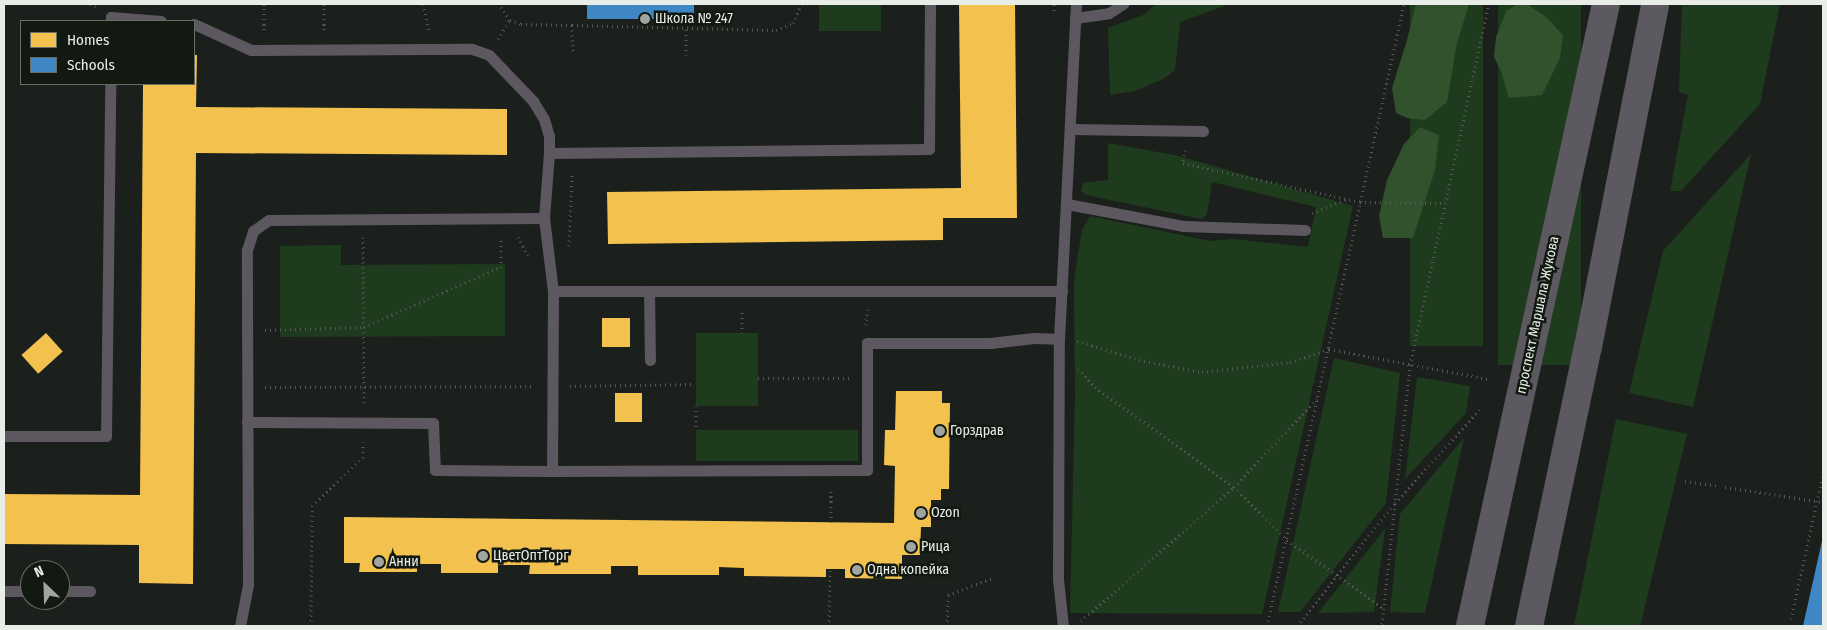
<!DOCTYPE html>
<meta charset="utf-8">
<style>
body{margin:0}
#map{position:relative;width:1827px;height:630px;overflow:hidden;background:#1c201c;font-family:"Fira Sans Condensed",sans-serif}
div>[style]{position:absolute}
.green>*{inset:0;background:#1f3b1d;transform-origin:0 0}
.forest>*{inset:0;background:#32512d}
.homes>*{inset:0;background:#f2c14e;transform-origin:0 0}
.schools>*{inset:0;background:#3f88c5;transform-origin:0 0}
.path>*{height:3px;margin-top:-1.5px;transform-origin:0;background:repeating-linear-gradient(90deg,#585658 0 1px,transparent 0 5px)}
.service>*{height:11px;margin:-5.5px;padding:0 5.5px;transform-origin:5.5px;border-radius:5.5px;background:#5d5860}
.primary>*{height:28px;margin:-14px;padding:0 14px;transform-origin:14px;border-radius:14px;background:#5d5960}
.dots>*{width:14px;height:14px;translate:-50% -50%;box-sizing:border-box;border:2px solid #121911;border-radius:50%}
span{translate:-50% -50%;white-space:nowrap;text-align:center;line-height:1.15;-webkit-text-stroke:5px #121911;paint-order:stroke}
.poi-label{font-size:14px;color:#e8ede7}
.left{translate:0 -50%;text-align:left}
.street-label{font-size:14px;color:#e8ede7}
.frame{position:absolute;inset:0;border:5px solid #e8ede7;pointer-events:none}
.legend{position:absolute;left:20px;top:20px;width:175px;height:65px;box-sizing:border-box;background:#121911;border:1px solid #686e67;margin:0;padding:6px 9px;list-style:none;font-size:15px;color:#e8ede7}
.legend li{display:flex;align-items:center;gap:10px;height:25px}
.legend b{width:25px;border:1px solid #686e67}
.north{position:absolute;left:20px;top:560px;width:50px;height:50px;box-sizing:border-box;background:#121911;border:1px solid #686e67;border-radius:50%;rotate:336deg;font-size:14px;font-weight:700;line-height:20px;text-align:center;color:#e8ede7}
.north::after{content:'';display:block;margin:auto;width:18px;height:22px;background:#a1a5a0;clip-path:polygon(50% 0,100% 100%,50% 72%,0 100%)}
</style>
<div id="map">
<div class="green">
<i style="left:819px;top:4px;width:62px;height:27px"></i>
<i style="clip-path:polygon(1156px 4px,1230px 4px,1180px 22px,1175px 70px,1165px 78px,1135px 91px,1110px 95px,1108px 28px,1143px 15px)"></i>
<i style="left:1410px;top:4px;width:73px;height:342px"></i>
<i style="left:1498px;top:4px;width:83px;height:361px"></i>
<i style="clip-path:polygon(1682px 4px,1780px 4px,1760px 104px,1681px 191px,1670px 191px,1688px 95px,1679px 92px)"></i>
<i style="clip-path:polygon(1108px 143px,1179px 156px,1353px 206px,1262px 614px,1070px 613px,1075px 396px,1074px 281px,1082px 230px,1090px 216px,1210px 241px,1233px 239px,1308px 247px,1316px 207px,1212px 182px,1207px 214px,1202px 219px,1086px 195px,1081px 191px,1083px 183px,1108px 180px)"></i>
<i style="clip-path:polygon(1751px 154px,1693px 407px,1629px 393px,1663px 251px)"></i>
<i style="clip-path:polygon(341px 245px,341px 265px,505px 264px,505px 336px,280px 337px,280px 246px)"></i>
<i style="left:696px;top:333px;width:62px;height:73px"></i>
<i style="clip-path:polygon(1334px 358px,1400px 373px,1386px 503px,1300px 612px,1278px 612px)"></i>
<i style="clip-path:polygon(1417px 377px,1470px 386px,1466px 413px,1405px 479px)"></i>
<i style="clip-path:polygon(1616px 419px,1687px 434px,1640px 626px,1574px 626px)"></i>
<i style="left:696px;top:430px;width:162px;height:31px"></i>
<i style="clip-path:polygon(1464px 438px,1425px 613px,1390px 612px,1400px 514px)"></i>
<i style="clip-path:polygon(1385px 529px,1374px 612px,1318px 613px)"></i>
</div>
<div class="forest">
<i style="clip-path:polygon(1416px 4px,1469px 4px,1457px 43px,1447px 102px,1425px 120px,1407px 118px,1396px 113px,1392px 88px,1407px 40px)"></i>
<i style="clip-path:polygon(1518px 4px,1527px 4px,1546px 17px,1563px 35px,1560px 58px,1542px 95px,1509px 98px,1501px 71px,1494px 57px,1496px 37px,1506px 11px)"></i>
<i style="clip-path:polygon(1420px 127px,1439px 135px,1435px 170px,1413px 238px,1383px 238px,1379px 216px,1387px 180px,1404px 144px)"></i>
</div>
<div class="homes">
<i style="clip-path:polygon(959px 4px,1015px 4px,1017px 218px,943px 218px,943px 240px,608px 244px,607px 192px,961px 188px)"></i>
<i style="clip-path:polygon(194px 55px,197px 55px,196px 107px,507px 109px,507px 155px,196px 153px,193px 584px,139px 583px,139px 545px,4px 544px,4px 494px,140px 495px,143px 84px,194px 84px)"></i>
<i style="left:602px;top:318px;width:28px;height:29px"></i>
<i style="left:46px;top:333px;width:25px;height:33px;rotate:48deg"></i>
<i style="clip-path:polygon(896px 391px,942px 391px,942px 403px,950px 403px,949px 489px,941px 489px,941px 500px,931px 500px,931px 527px,921px 527px,920px 555px,902px 555px,902px 579px,845px 578px,845px 569px,826px 569px,826px 577px,744px 576px,744px 568px,719px 567px,719px 575px,638px 575px,638px 566px,611px 566px,611px 574px,529px 574px,530px 565px,498px 565px,498px 573px,441px 573px,441px 564px,417px 564px,417px 572px,359px 572px,360px 563px,344px 563px,344px 517px,894px 523px,895px 466px,884px 465px,885px 430px,895px 430px)"></i>
<i style="left:642px;top:393px;width:29px;height:27px;rotate:90deg"></i>
</div>
<div class="schools">
<i style="left:587px;top:4px;width:107px;height:15px"></i>
<i style="clip-path:polygon(1822px 541px,1823px 626px,1803px 626px)"></i>
</div>
<div class="path">
<i style="left:90px;top:4px;width:7px;rotate:27deg"></i>
<i style="left:264px;top:4px;width:26px;rotate:90deg"></i>
<i style="left:324px;top:4px;width:28px;rotate:90deg"></i>
<i style="left:423px;top:4px;width:28px;rotate:77deg"></i>
<i style="left:1054px;top:11px;width:7px;rotate:-90deg"></i>
<i style="left:510px;top:20px;width:12px;rotate:20deg"></i>
<i style="left:521px;top:24px;width:51px;rotate:1.1deg"></i>
<i style="left:572px;top:25px;width:204px;rotate:1.4deg"></i>
<i style="left:776px;top:30px;width:18px;rotate:-22deg"></i>
<i style="left:793px;top:23px;width:21px;rotate:-65deg"></i>
<i style="left:572px;top:25px;width:29px;rotate:88deg"></i>
<i style="left:498px;top:39px;width:22px;rotate:-58deg"></i>
<i style="left:510px;top:20px;width:19px;rotate:-125deg"></i>
<i style="left:686px;top:55px;width:27px;rotate:-90deg"></i>
<i style="left:1185px;top:150px;width:13px;rotate:99deg"></i>
<i style="left:1183px;top:163px;width:181px;rotate:12.4deg"></i>
<i style="left:1360px;top:202px;width:85px;rotate:0.7deg"></i>
<i style="left:1312px;top:213px;width:37px;rotate:-22deg"></i>
<i style="left:363px;top:237px;width:167px;rotate:89.7deg"></i>
<i style="left:518px;top:237px;width:21px;rotate:62deg"></i>
<i style="left:569px;top:246px;width:73px;rotate:-87.6deg"></i>
<i style="left:866px;top:325px;width:16px;rotate:-86deg"></i>
<i style="left:265px;top:330px;width:99px;rotate:-1.7deg"></i>
<i style="left:364px;top:327px;width:150px;rotate:-23.7deg"></i>
<i style="left:501px;top:267px;width:30px;rotate:-90deg"></i>
<i style="left:742px;top:333px;width:24px;rotate:-90deg"></i>
<i style="left:1077px;top:341px;width:65px;rotate:17deg"></i>
<i style="left:1139px;top:360px;width:64px;rotate:10.8deg"></i>
<i style="left:1202px;top:372px;width:89px;rotate:-6.5deg"></i>
<i style="left:1290px;top:362px;width:41px;rotate:-18.4deg"></i>
<i style="left:1329px;top:349px;width:162px;rotate:10.7deg"></i>
<i style="left:1078px;top:369px;width:25px;rotate:47deg"></i>
<i style="left:1095px;top:387px;width:171px;rotate:35.7deg"></i>
<i style="left:1234px;top:487px;width:75px;rotate:45deg"></i>
<i style="left:1287px;top:540px;width:118px;rotate:35.3deg"></i>
<i style="left:758px;top:378px;width:91px"></i>
<i style="left:570px;top:386px;width:125px;rotate:-0.9deg"></i>
<i style="left:265px;top:387px;width:269px;rotate:-0.2deg"></i>
<i style="left:696px;top:406px;width:24px;rotate:90deg"></i>
<i style="left:1685px;top:481px;width:35px;rotate:8deg"></i>
<i style="left:1725px;top:487px;width:99px;rotate:8.7deg"></i>
<i style="left:831px;top:522px;width:34px;rotate:-90deg"></i>
<i style="left:1791px;top:619px;width:148px;rotate:-77.5deg"></i>
<i style="left:311px;top:621px;width:115px;rotate:-89.5deg"></i>
<i style="left:312px;top:506px;width:71px;rotate:-43.9deg"></i>
<i style="left:363px;top:457px;width:15px;rotate:-90deg"></i>
<i style="left:1081px;top:621px;width:203px;rotate:-41.2deg"></i>
<i style="left:1234px;top:487px;width:121px;rotate:-46.7deg"></i>
<i style="left:1382px;top:624px;width:261px;rotate:-83.8deg"></i>
<i style="left:1410px;top:365px;width:370px;rotate:-77.7deg"></i>
<i style="left:829px;top:626px;width:57px;rotate:-89deg"></i>
<i style="left:947px;top:626px;width:31px;rotate:-88deg"></i>
<i style="left:948px;top:595px;width:47px;rotate:-21.1deg"></i>
<i style="left:1267px;top:626px;width:637px;rotate:-77.58deg"></i>
<i style="left:1297px;top:626px;width:157px;rotate:-51.5deg"></i>
<i style="left:1395px;top:503px;width:130px;rotate:-47.8deg"></i>
</div>
<div class="service">
<i style="left:930px;top:4px;width:145px;rotate:90.4deg"></i>
<i style="left:929px;top:149px;width:380px;rotate:179.4deg"></i>
<i style="left:549px;top:153px;width:65px;rotate:94.4deg"></i>
<i style="left:544px;top:218px;width:74px;rotate:83deg"></i>
<i style="left:553px;top:291px;width:180px;rotate:90.3deg"></i>
<i style="left:552px;top:471px;width:315px;rotate:-0.2deg"></i>
<i style="left:867px;top:470px;width:127px;rotate:-90deg"></i>
<i style="left:867px;top:343px;width:123px"></i>
<i style="left:990px;top:343px;width:44px;rotate:-6.5deg"></i>
<i style="left:1034px;top:338px;width:25px;rotate:2deg"></i>
<i style="left:1075px;top:18px;width:34px;rotate:-8deg"></i>
<i style="left:1109px;top:13px;width:17px;rotate:-33deg"></i>
<i style="left:111px;top:21px;width:4px;rotate:-90deg"></i>
<i style="left:111px;top:17px;width:50px;rotate:4.6deg"></i>
<i style="left:194px;top:24px;width:63px;rotate:24.5deg"></i>
<i style="left:251px;top:50px;width:221px;rotate:-0.3deg"></i>
<i style="left:472px;top:49px;width:18px;rotate:19deg"></i>
<i style="left:489px;top:55px;width:64px;rotate:46.3deg"></i>
<i style="left:533px;top:101px;width:21px;rotate:59deg"></i>
<i style="left:544px;top:119px;width:18px;rotate:74deg"></i>
<i style="left:549px;top:136px;width:17px;rotate:90deg"></i>
<i style="left:1070px;top:129px;width:133px;rotate:0.9deg"></i>
<i style="left:1067px;top:204px;width:118px;rotate:10.7deg"></i>
<i style="left:1183px;top:226px;width:122px;rotate:1.9deg"></i>
<i style="left:553px;top:291px;width:509px"></i>
<i style="left:649px;top:291px;width:69px;rotate:89.2deg"></i>
<i style="left:247px;top:422px;width:186px;rotate:0.3deg"></i>
<i style="left:433px;top:423px;width:47px;rotate:87.6deg"></i>
<i style="left:435px;top:470px;width:117px;rotate:0.5deg"></i>
<i style="left:4px;top:436px;width:102px"></i>
<i style="left:106px;top:436px;width:352px;rotate:-89.3deg"></i>
<i style="left:4px;top:591px;width:26px"></i>
<i style="left:60px;top:591px;width:30px"></i>
<i style="left:240px;top:626px;width:42px;rotate:-79deg"></i>
<i style="left:248px;top:585px;width:335px;rotate:-90.2deg"></i>
<i style="left:247px;top:250px;width:20px;rotate:-72deg"></i>
<i style="left:253px;top:231px;width:19px;rotate:-35deg"></i>
<i style="left:269px;top:220px;width:275px;rotate:-0.4deg"></i>
<i style="left:1063px;top:626px;width:47px;rotate:-96.1deg"></i>
<i style="left:1058px;top:579px;width:240px;rotate:-89.8deg"></i>
<i style="left:1059px;top:339px;width:335px;rotate:-87.1deg"></i>
</div>
<div class="primary">
<i style="left:1470px;top:626px;width:637px;rotate:-77.67deg"></i>
<i style="left:1529px;top:626px;width:285px;rotate:-78.1deg"></i>
<i style="left:1588px;top:347px;width:349px;rotate:-78.9deg"></i>
</div>
<div class="dots">
<i style="left:645px;top:19px;background:#a1a5a0"></i>
<i style="left:940px;top:431px;background:#a1a5a0"></i>
<i style="left:921px;top:513px;background:#a1a5a0"></i>
<i style="left:911px;top:547px;background:#a1a5a0"></i>
<i style="left:483px;top:556px;background:#a1a5a0"></i>
<i style="left:379px;top:562px;background:#a1a5a0"></i>
<i style="left:857px;top:570px;background:#a1a5a0"></i>
</div>
<div class="poi-label">
<span class="left" style="left:655px;top:19px">Школа № 247</span>
<span class="left" style="left:950px;top:431px">Горздрав</span>
<span class="left" style="left:931px;top:513px">Ozon</span>
<span class="left" style="left:921px;top:547px">Рица</span>
<span class="left" style="left:493px;top:556px">ЦветОптТорг</span>
<span class="left" style="left:389px;top:562px">Анни</span>
<span class="left" style="left:867px;top:570px">Одна копейка</span>
</div>
<div class="street-label">
<span style="left:1538px;top:315px;rotate:-78deg">проспект Маршала Жукова</span>
</div>
<div class="frame"></div>
<ul class="legend">
<li><b style="height:14px;background:#f2c14e"></b>Homes</li>
<li><b style="height:14px;background:#3f88c5"></b>Schools</li>
</ul>
<div class="north">N</div>
</div>
